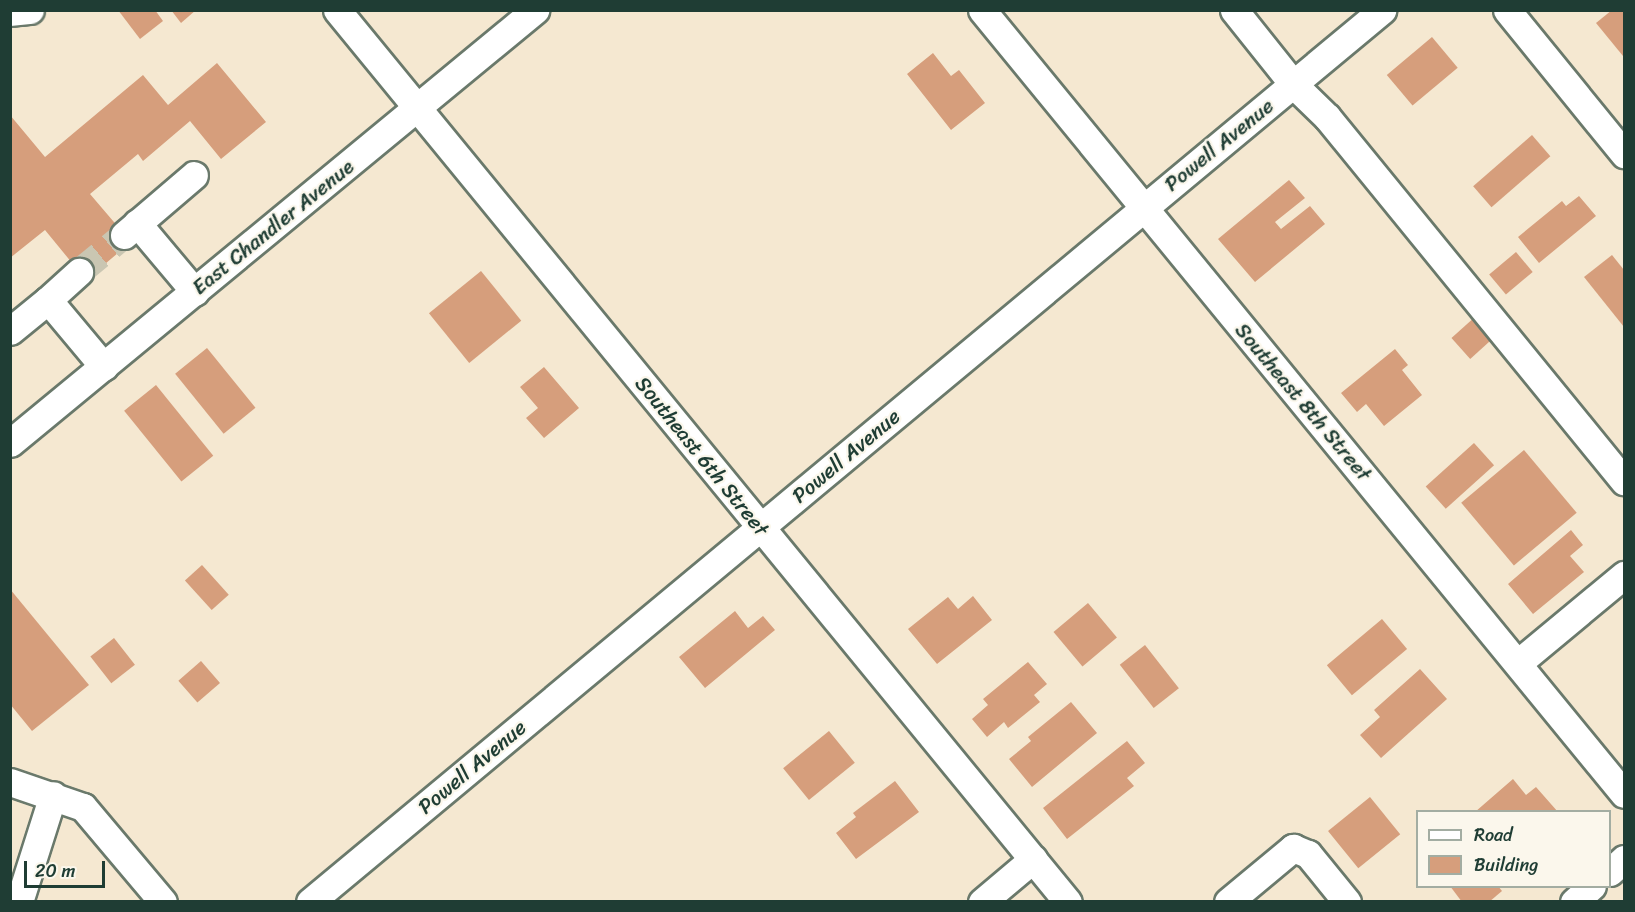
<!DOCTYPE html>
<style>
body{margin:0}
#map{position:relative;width:1635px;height:912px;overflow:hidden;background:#f5e8d1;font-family:Sriracha,sans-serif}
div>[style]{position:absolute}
.building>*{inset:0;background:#d69e7c;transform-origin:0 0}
.minor-tunnel>*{height:27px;margin-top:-13.5px;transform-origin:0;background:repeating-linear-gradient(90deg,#cac6b2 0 27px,transparent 0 41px)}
.roads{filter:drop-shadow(2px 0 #6a796b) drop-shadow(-2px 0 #6a796b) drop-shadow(0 2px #6a796b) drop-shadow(0 -2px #6a796b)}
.minor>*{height:27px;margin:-13.5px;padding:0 13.5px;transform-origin:13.5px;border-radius:13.5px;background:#fff}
span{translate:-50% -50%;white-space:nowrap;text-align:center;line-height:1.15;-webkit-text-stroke:4.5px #fbf7ec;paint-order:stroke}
.street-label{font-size:21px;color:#1f3d34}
.frame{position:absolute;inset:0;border:12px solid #1f3d34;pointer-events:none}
.legend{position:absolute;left:1416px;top:810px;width:195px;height:78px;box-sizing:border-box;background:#fbf7ec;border:2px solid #a3ada2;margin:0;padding:8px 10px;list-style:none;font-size:18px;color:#1f3d34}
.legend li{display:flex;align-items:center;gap:12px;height:30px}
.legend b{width:30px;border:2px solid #a3ada2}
.scale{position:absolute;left:24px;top:861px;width:81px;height:27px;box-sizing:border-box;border:3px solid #1f3d34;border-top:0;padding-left:8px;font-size:18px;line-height:21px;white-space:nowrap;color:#1f3d34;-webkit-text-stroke:4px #fbf7ec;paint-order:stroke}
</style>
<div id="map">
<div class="building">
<i style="clip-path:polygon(118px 10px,155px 10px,163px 21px,140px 39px)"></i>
<i style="clip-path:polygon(171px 10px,196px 10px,181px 23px)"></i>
<i style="clip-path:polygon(1612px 10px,1624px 10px,1623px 56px,1596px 23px)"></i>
<i style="left:1432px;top:37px;width:40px;height:59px;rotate:50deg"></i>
<i style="clip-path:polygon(933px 53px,951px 76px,959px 70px,985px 103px,951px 130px,907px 74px)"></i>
<i style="clip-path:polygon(217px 63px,266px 122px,221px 159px,190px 121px,143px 161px,138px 154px,90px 194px,131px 242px,86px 280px,45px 230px,10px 258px,10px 115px,45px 157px,143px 75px,168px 105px)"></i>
<i style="left:1532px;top:135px;width:28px;height:78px;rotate:49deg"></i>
<i style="clip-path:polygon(1289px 180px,1305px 198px,1275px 222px,1281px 229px,1310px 206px,1325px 224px,1255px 282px,1218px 239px)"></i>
<i style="clip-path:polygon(1579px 196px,1596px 216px,1539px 263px,1518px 237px,1562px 201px,1566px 206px)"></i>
<i style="left:1516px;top:252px;width:26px;height:35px;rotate:50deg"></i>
<i style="clip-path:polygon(1612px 255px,1624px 270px,1624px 327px,1584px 277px)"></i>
<i style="left:481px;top:271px;width:64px;height:67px;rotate:51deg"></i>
<i style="left:1476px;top:316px;width:28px;height:33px;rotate:48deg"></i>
<i style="left:207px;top:348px;width:77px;height:41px;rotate:51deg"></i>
<i style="clip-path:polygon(1395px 349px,1408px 365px,1402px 370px,1422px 395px,1384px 426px,1366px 404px,1357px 412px,1341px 393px)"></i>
<i style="clip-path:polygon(544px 367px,579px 408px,544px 438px,526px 418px,538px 408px,520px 387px)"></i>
<i style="left:156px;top:385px;width:91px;height:41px;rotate:51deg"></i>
<i style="left:1474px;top:443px;width:30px;height:65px;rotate:48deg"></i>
<i style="left:1524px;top:450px;width:82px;height:82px;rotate:50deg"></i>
<i style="clip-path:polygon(1571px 530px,1583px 545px,1570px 556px,1584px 572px,1533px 614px,1508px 584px)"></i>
<i style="left:202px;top:565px;width:40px;height:23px;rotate:48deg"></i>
<i style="clip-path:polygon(10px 589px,89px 685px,32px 731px,10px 704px)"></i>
<i style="clip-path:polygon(973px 596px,992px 620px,937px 664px,908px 629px,948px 597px,958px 609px)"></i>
<i style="left:1088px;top:603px;width:45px;height:45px;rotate:50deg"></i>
<i style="clip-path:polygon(735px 611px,748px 628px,763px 616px,775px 630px,705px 688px,679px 657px)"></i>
<i style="left:1382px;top:619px;width:39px;height:72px;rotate:50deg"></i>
<i style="left:114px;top:638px;width:34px;height:30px;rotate:52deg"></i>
<i style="left:1145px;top:645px;width:55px;height:32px;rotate:52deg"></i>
<i style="left:201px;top:661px;width:29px;height:30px;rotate:49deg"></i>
<i style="clip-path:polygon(1028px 662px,1047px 684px,1034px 695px,1040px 702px,1008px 728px,1004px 722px,987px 737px,972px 719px,988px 705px,983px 699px)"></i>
<i style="clip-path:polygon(1420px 669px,1447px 699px,1381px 758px,1360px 735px,1380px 717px,1374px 710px)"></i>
<i style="clip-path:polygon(1071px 702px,1097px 733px,1032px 787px,1009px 759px,1031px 741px,1028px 737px)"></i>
<i style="left:829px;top:731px;width:41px;height:59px;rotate:51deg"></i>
<i style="clip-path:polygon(1127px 741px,1145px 763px,1127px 778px,1134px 786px,1067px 839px,1043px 808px)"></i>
<i style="clip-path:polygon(1513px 779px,1526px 795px,1536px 787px,1558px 812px,1475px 812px)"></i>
<i style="clip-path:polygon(895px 781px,919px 812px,856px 859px,836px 833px,856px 817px,853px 813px)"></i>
<i style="left:1370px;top:797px;width:48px;height:54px;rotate:51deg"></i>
<i style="clip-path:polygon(1450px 886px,1498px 886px,1502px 891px,1489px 902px,1462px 902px)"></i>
</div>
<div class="minor-tunnel">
<i style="left:79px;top:272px;width:58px;rotate:-39.4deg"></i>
</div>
<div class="roads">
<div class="minor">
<i style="left:337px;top:10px;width:1153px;rotate:50.67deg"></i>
<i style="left:982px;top:10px;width:1013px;rotate:50.69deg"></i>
<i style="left:1234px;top:10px;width:95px;rotate:51.4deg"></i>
<i style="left:1293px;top:84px;width:47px;rotate:44.1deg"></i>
<i style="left:1327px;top:117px;width:470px;rotate:50.8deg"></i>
<i style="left:1507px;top:10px;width:186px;rotate:50.9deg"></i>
<i style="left:10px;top:12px;width:20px;rotate:-6deg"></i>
<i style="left:137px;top:223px;width:90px;rotate:50deg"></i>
<i style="left:124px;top:235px;width:92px;rotate:-40.6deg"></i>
<i style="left:48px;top:300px;width:42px;rotate:-42.1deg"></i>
<i style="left:10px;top:331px;width:49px;rotate:-39.2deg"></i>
<i style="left:48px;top:300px;width:87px;rotate:50.1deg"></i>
<i style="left:10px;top:443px;width:681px;rotate:-39.51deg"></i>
<i style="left:1518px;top:663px;width:138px;rotate:-39.7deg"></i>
<i style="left:10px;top:782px;width:77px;rotate:18.9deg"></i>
<i style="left:83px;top:807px;width:124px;rotate:49.9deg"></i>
<i style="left:1610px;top:872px;width:19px;rotate:-43deg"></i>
<i style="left:19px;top:902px;width:112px;rotate:-72.4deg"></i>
<i style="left:310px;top:902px;width:1395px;rotate:-39.76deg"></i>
<i style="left:982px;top:902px;width:67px;rotate:-40.1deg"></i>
<i style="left:1228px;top:902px;width:85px;rotate:-39.7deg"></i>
<i style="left:1293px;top:848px;width:16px;rotate:22deg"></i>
<i style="left:1308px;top:854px;width:62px;rotate:50.9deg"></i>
<i style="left:1574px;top:902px;width:24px;rotate:-42deg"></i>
</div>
</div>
<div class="street-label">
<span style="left:1219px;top:145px;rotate:-39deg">Powell Avenue</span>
<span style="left:273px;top:227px;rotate:-39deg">East Chandler Avenue</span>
<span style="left:1303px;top:402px;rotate:50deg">Southeast 8th Street</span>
<span style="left:702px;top:456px;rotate:51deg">Southeast 6th Street</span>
<span style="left:846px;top:456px;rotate:-40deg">Powell Avenue</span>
<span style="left:472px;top:767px;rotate:-40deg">Powell Avenue</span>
</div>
<div class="frame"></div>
<ul class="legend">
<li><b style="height:8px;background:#fff"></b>Road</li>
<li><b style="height:16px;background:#d69e7c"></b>Building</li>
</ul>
<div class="scale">20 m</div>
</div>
